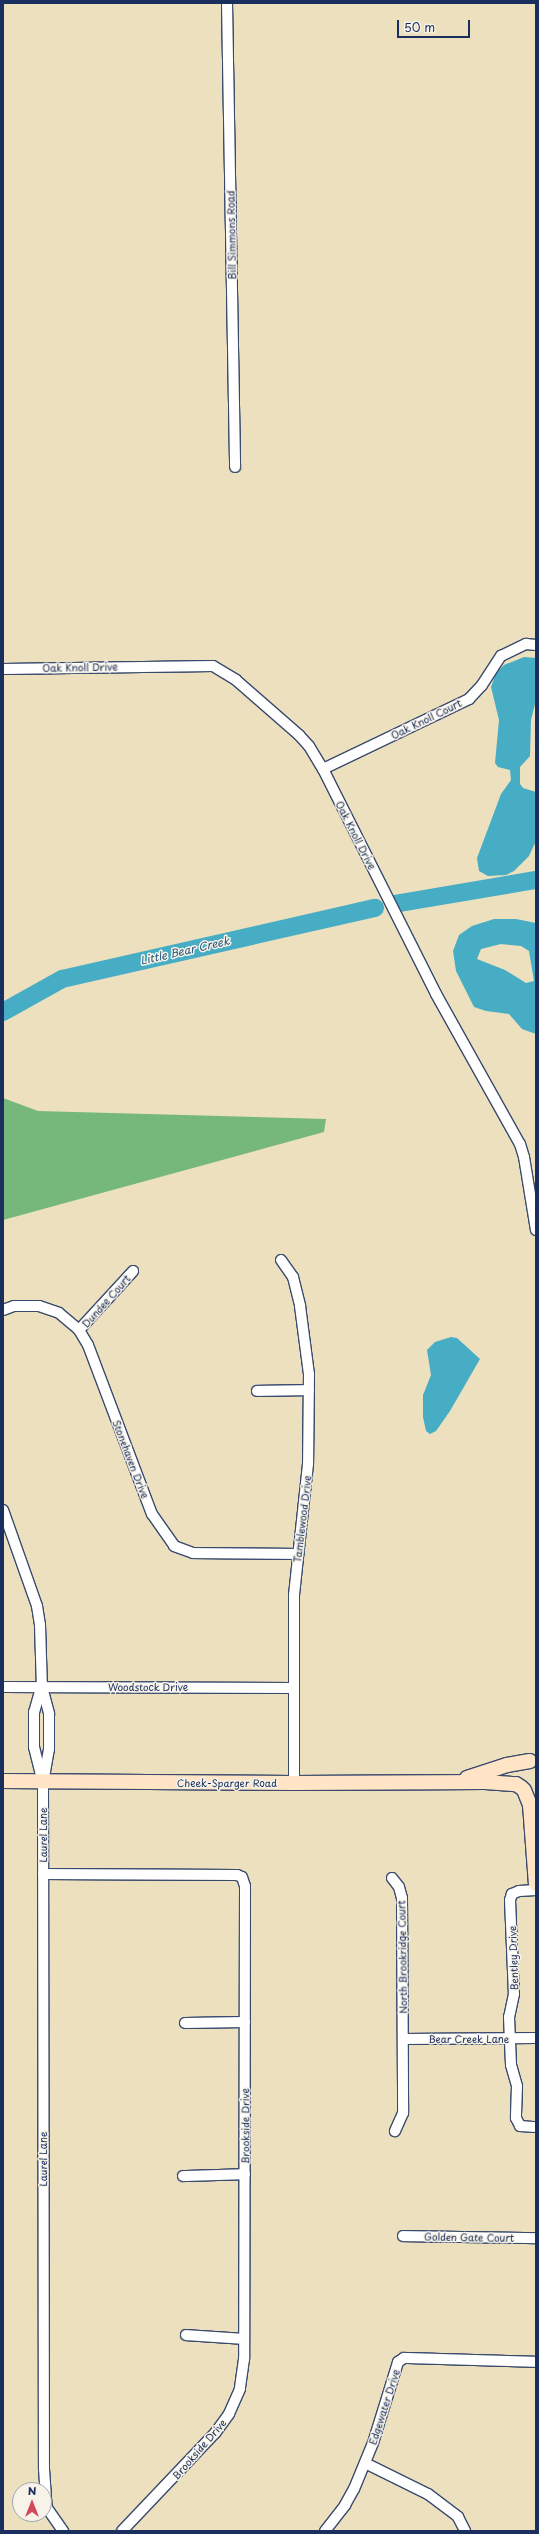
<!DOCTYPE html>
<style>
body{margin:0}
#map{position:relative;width:539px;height:2534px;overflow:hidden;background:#ece0bf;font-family:"Playpen Sans",sans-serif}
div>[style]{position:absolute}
.forest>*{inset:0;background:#76b87b}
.water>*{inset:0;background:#46adc5}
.river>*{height:18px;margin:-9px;padding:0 9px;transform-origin:9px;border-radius:9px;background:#46adc5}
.roads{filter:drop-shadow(1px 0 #3a4a6d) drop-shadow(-1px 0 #3a4a6d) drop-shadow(0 1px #3a4a6d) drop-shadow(0 -1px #3a4a6d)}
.street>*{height:10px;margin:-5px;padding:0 5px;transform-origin:5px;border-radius:5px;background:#fff}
.secondary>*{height:14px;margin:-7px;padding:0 7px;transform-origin:7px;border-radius:7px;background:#ffe4c6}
span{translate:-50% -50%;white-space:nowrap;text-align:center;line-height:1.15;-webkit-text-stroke:3px #f7f3e8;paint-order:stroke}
.street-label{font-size:10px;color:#1b2f5e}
.water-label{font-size:11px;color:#28557d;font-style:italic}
.frame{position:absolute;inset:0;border:4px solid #1b2f5e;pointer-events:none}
.north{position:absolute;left:12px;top:2482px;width:40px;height:40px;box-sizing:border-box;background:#f7f3e8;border:1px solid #9fa5b1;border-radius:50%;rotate:0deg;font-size:11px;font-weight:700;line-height:16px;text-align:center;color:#1b2f5e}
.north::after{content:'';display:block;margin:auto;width:14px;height:18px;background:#d1495b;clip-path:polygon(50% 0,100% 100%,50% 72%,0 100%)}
.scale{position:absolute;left:397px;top:20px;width:73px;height:18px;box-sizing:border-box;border:2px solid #1b2f5e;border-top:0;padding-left:5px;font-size:12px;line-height:14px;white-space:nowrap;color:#1b2f5e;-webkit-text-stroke:3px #f7f3e8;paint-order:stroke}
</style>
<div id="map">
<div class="forest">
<i style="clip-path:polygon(3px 1098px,38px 1111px,326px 1119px,324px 1132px,3px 1220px)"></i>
</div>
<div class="water">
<i style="clip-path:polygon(524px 657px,536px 658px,536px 700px,531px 720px,530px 756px,520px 767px,520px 784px,523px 788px,536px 792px,536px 841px,529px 856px,514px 871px,506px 875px,488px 876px,479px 871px,477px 858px,501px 794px,511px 780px,510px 770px,498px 767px,495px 763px,499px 720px,491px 687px,496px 673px,504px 665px)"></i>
<i style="clip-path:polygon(evenodd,494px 919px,516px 919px,536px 923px,536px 1034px,522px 1029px,509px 1014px,486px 1011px,474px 1007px,456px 971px,453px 951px,459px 935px,472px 926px,494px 919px,501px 944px,521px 946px,529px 951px,534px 981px,526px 983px,505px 970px,477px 959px,481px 949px,501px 944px)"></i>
<i style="clip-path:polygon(451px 1337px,457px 1338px,480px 1359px,450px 1411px,436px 1431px,430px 1434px,426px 1431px,423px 1417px,423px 1395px,431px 1375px,427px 1350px,435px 1342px)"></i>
</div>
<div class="river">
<i style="left:394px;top:904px;width:144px;rotate:-9.6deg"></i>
<i style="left:3px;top:1012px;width:68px;rotate:-29.2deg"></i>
<i style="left:62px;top:979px;width:321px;rotate:-12.8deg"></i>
</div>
<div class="roads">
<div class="street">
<i style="left:227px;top:3px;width:464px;rotate:89deg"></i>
<i style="left:3px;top:669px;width:210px;rotate:-0.8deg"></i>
<i style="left:213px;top:666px;width:27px;rotate:31deg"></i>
<i style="left:236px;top:680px;width:84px;rotate:41.1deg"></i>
<i style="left:299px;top:735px;width:15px;rotate:48deg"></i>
<i style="left:309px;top:746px;width:27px;rotate:59deg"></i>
<i style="left:323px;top:769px;width:252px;rotate:63.3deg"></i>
<i style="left:436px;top:994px;width:172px;rotate:60.8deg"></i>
<i style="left:520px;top:1144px;width:14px;rotate:73deg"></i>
<i style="left:524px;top:1157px;width:74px;rotate:80.7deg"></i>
<i style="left:323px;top:769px;width:162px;rotate:-25.6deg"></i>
<i style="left:469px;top:699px;width:19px;rotate:-47deg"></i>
<i style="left:482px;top:685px;width:35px;rotate:-57deg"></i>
<i style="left:501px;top:656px;width:28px;rotate:-26deg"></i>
<i style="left:526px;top:644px;width:10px;rotate:6deg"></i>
<i style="left:281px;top:1260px;width:21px;rotate:55deg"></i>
<i style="left:293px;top:1277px;width:30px;rotate:76deg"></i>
<i style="left:300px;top:1306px;width:69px;rotate:82.5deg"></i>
<i style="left:309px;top:1374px;width:90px;rotate:90.6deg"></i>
<i style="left:308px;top:1464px;width:132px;rotate:96.1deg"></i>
<i style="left:294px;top:1595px;width:188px;rotate:90deg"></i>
<i style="left:3px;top:1310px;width:12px;rotate:-20deg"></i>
<i style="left:14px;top:1306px;width:25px"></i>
<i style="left:39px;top:1306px;width:21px;rotate:19deg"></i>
<i style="left:59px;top:1313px;width:26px;rotate:40deg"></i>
<i style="left:79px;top:1330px;width:17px;rotate:59deg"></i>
<i style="left:88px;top:1345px;width:181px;rotate:69.3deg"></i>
<i style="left:152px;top:1514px;width:39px;rotate:55deg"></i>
<i style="left:174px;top:1546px;width:20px;rotate:20deg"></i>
<i style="left:193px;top:1553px;width:105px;rotate:0.5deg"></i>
<i style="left:79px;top:1330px;width:80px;rotate:-47.5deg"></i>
<i style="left:257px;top:1391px;width:52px;rotate:-1.1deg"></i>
<i style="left:3px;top:1510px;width:102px;rotate:70.5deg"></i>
<i style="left:37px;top:1606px;width:19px;rotate:81deg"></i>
<i style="left:40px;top:1625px;width:62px;rotate:88.2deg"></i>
<i style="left:42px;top:1687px;width:28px;rotate:75deg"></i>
<i style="left:49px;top:1714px;width:35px;rotate:90deg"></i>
<i style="left:49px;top:1749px;width:34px;rotate:100deg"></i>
<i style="left:43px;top:1782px;width:687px;rotate:89.92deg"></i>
<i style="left:44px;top:2469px;width:39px;rotate:86deg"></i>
<i style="left:47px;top:2508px;width:28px;rotate:55deg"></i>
<i style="left:3px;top:1687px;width:291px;rotate:0.2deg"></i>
<i style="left:41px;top:1688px;width:25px;rotate:106deg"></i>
<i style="left:34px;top:1712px;width:35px;rotate:90deg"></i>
<i style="left:34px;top:1747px;width:32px;rotate:76deg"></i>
<i style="left:43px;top:1874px;width:194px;rotate:0.3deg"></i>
<i style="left:237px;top:1875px;width:5px;rotate:22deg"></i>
<i style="left:242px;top:1877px;width:9px;rotate:72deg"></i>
<i style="left:245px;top:1886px;width:473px;rotate:90.1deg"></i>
<i style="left:244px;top:2359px;width:30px;rotate:98deg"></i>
<i style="left:240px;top:2389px;width:27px;rotate:114deg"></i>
<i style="left:229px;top:2414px;width:24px;rotate:126deg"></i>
<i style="left:215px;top:2433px;width:135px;rotate:133.5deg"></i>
<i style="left:392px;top:1878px;width:11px;rotate:52deg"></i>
<i style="left:399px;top:1887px;width:11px;rotate:75deg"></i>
<i style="left:402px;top:1898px;width:215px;rotate:89.7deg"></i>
<i style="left:403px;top:2113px;width:20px;rotate:114deg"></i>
<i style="left:536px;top:1890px;width:17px;rotate:177deg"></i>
<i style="left:519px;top:1891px;width:8px;rotate:157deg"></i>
<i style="left:512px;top:1894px;width:6px;rotate:108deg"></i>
<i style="left:510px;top:1900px;width:94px;rotate:87.6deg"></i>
<i style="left:514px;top:1994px;width:24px;rotate:102deg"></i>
<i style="left:509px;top:2017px;width:48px;rotate:87.6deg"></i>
<i style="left:511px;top:2065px;width:22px;rotate:74deg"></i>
<i style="left:517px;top:2086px;width:32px;rotate:92deg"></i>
<i style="left:516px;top:2118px;width:9px;rotate:63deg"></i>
<i style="left:520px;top:2126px;width:16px;rotate:4deg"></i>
<i style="left:185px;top:2023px;width:60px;rotate:-1deg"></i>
<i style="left:403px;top:2039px;width:133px;rotate:-0.4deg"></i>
<i style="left:183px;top:2176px;width:62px;rotate:-1.8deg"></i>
<i style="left:403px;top:2236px;width:133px;rotate:0.9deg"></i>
<i style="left:186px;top:2335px;width:58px;rotate:3.9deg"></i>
<i style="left:365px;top:2463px;width:70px;rotate:26.2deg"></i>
<i style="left:428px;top:2494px;width:38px;rotate:37deg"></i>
<i style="left:458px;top:2517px;width:16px;rotate:63deg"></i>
<i style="left:325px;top:2531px;width:33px;rotate:-52deg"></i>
<i style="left:345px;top:2505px;width:18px;rotate:-61deg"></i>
<i style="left:354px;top:2489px;width:50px;rotate:-67.6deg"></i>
<i style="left:373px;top:2443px;width:85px;rotate:-72.8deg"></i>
<i style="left:398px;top:2362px;width:7px;rotate:-34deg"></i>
<i style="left:404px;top:2358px;width:132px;rotate:1.7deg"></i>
</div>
<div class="secondary">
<i style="left:467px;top:1778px;width:42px;rotate:-18deg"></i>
<i style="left:507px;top:1765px;width:23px;rotate:-10deg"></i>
<i style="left:3px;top:1781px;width:291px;rotate:0.4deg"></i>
<i style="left:294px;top:1783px;width:191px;rotate:-0.3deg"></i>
<i style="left:485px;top:1782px;width:31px;rotate:4deg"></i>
<i style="left:516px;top:1784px;width:7px;rotate:34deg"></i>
<i style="left:524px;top:1790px;width:16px;rotate:68deg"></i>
<i style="left:530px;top:1805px;width:79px;rotate:85.7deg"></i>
</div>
</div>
<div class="street-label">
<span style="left:231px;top:235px;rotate:-91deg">Bill Simmons Road</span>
<span style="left:80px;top:667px;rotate:-1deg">Oak Knoll Drive</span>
<span style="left:426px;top:719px;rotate:-26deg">Oak Knoll Court</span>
<span style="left:356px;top:835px;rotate:63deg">Oak Knoll Drive</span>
<span style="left:106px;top:1301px;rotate:-48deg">Dundee Court</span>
<span style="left:131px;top:1459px;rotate:69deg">Stonehaven Drive</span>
<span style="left:302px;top:1519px;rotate:-83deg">Tamblewood Drive</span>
<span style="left:148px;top:1687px">Woodstock Drive</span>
<span style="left:227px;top:1783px">Cheek-Sparger Road</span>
<span style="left:43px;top:1835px;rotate:-90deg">Laurel Lane</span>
<span style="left:402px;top:1957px;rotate:-91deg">North Brookridge Court</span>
<span style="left:513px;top:1958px;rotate:-92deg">Bentley Drive</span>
<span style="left:469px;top:2039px">Bear Creek Lane</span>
<span style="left:245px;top:2126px;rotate:-90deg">Brookside Drive</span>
<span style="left:43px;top:2159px;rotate:-90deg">Laurel Lane</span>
<span style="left:469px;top:2237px;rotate:1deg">Golden Gate Court</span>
<span style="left:384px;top:2407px;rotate:-72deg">Edgewater Drive</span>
<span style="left:199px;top:2449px;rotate:-49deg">Brookside Drive</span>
</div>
<div class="water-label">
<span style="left:185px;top:951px;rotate:-13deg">Little Bear Creek</span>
</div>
<div class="frame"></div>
<div class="north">N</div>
<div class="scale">50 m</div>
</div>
